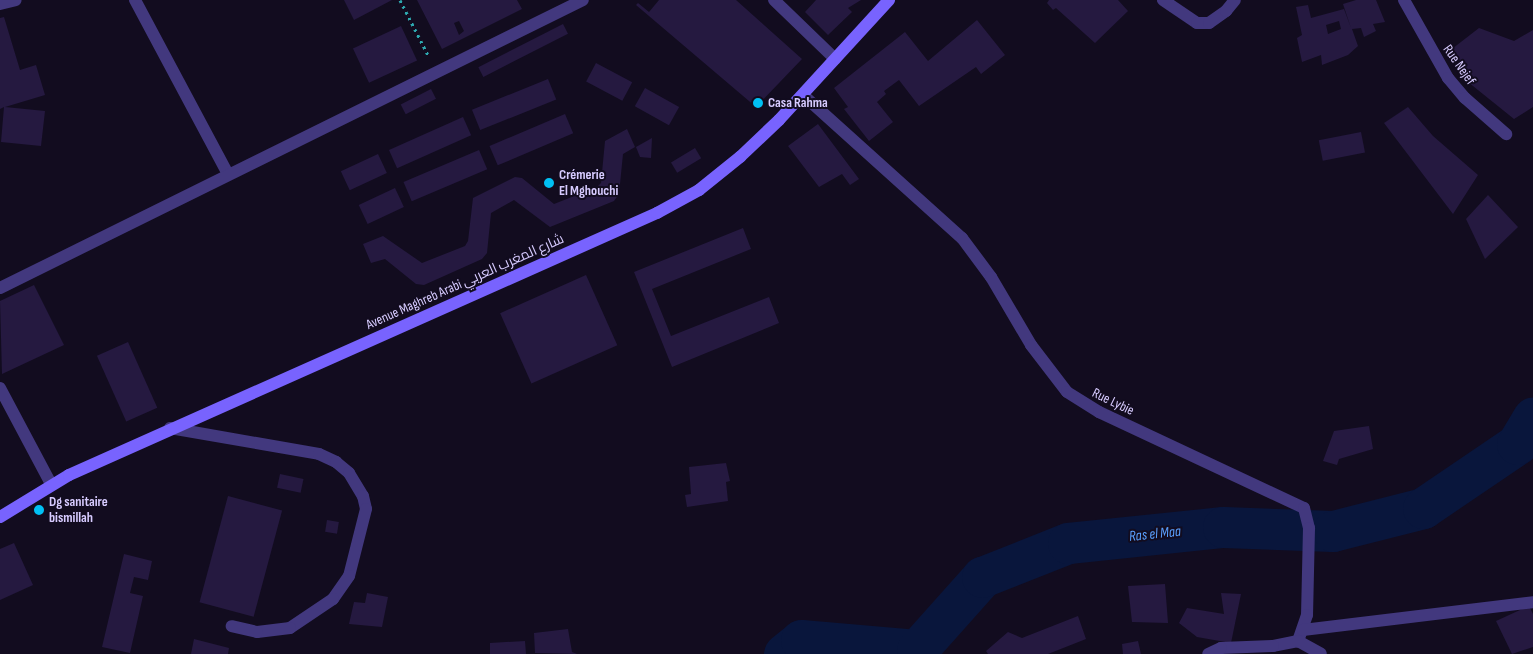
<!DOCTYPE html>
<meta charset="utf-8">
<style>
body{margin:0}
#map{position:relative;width:1533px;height:654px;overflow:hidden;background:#120c1f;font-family:"Sofia Sans Condensed",Cairo,sans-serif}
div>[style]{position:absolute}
.river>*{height:41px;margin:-20.5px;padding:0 20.5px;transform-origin:20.5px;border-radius:20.5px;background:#09163c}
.building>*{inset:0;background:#251940;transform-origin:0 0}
.path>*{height:3px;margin-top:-1.5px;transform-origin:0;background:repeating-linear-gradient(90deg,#2ea9b0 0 2.5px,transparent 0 6.5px)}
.street>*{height:12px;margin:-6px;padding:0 6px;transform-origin:6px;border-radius:6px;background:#42387e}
.secondary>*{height:12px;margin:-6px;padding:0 6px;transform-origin:6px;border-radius:6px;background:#7863fe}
.dots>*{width:14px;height:14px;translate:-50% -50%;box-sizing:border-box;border:2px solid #120c1f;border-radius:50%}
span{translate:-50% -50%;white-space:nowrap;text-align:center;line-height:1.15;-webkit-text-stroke:4px #120c1f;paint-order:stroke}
.street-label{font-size:14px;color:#d7cbff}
.poi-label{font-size:14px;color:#d7cbff;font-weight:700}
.left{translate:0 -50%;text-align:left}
.water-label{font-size:15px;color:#5a9ffe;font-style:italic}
</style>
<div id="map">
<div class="river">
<i style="left:784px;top:654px;width:22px;rotate:-39deg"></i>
<i style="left:801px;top:640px;width:116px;rotate:4.9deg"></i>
<i style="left:917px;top:650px;width:98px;rotate:-48.3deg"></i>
<i style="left:982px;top:577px;width:92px;rotate:-21.6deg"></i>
<i style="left:1068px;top:543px;width:156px;rotate:-5.9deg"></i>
<i style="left:1223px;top:527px;width:110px;rotate:2.1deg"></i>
<i style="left:1333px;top:531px;width:93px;rotate:-14.3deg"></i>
<i style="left:1423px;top:508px;width:114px;rotate:-34.2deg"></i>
<i style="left:1517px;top:444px;width:31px;rotate:-59deg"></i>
</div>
<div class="building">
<i style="clip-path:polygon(344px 0,392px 0,354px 20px)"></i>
<i style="clip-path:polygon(evenodd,417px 0,517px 0,522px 9px,442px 49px,417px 0,459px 21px,464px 31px,459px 35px,454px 23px,459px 21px)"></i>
<i style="clip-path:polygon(659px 0,736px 0,802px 59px,756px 107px,636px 5px,638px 3px,649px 12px)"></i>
<i style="clip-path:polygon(816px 0,861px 0,848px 8px,852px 12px,828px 35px,805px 12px)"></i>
<i style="clip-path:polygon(1049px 0,1118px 0,1128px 11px,1095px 43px,1056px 8px,1053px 10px,1047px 3px)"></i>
<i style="clip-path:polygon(evenodd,1356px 0,1376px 0,1385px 22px,1373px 24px,1376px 31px,1364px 37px,1361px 28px,1352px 29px,1358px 46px,1348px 55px,1322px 65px,1321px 55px,1302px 62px,1297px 38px,1302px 35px,1296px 7px,1308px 5px,1311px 18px,1344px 9px,1351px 28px,1343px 4px,1356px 0,1339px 21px,1341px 29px,1328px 34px,1326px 25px,1339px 21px)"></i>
<i style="clip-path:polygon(4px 17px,20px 70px,36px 65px,45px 95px,5px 107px,45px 111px,41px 146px,1px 142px,4px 107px,0 109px,0 18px)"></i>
<i style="clip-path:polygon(977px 20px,1005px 55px,981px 74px,976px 67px,919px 106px,899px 80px,884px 91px,886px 94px,877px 102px,893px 122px,869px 141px,844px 109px,848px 107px,834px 88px,905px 32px,928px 61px)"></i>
<i style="left:563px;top:24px;width:11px;height:95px;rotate:63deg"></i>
<i style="left:401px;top:26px;width:38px;height:53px;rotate:65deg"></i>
<i style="clip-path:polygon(1479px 28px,1514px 41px,1533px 30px,1533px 107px,1514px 119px,1468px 82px,1448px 52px)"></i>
<i style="left:596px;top:63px;width:41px;height:21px;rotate:28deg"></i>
<i style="left:548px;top:79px;width:22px;height:82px;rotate:68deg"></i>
<i style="left:645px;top:88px;width:39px;height:21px;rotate:29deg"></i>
<i style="left:431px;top:89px;width:11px;height:34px;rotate:63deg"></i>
<i style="clip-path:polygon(1408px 107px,1433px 136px,1478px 175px,1453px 214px,1384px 123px)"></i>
<i style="left:565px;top:114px;width:21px;height:82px;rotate:67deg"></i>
<i style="left:463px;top:117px;width:20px;height:81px;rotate:66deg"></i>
<i style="clip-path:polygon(818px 124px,859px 179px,850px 185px,842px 174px,819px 187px,788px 146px)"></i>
<i style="clip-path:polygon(627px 129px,635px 147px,623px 154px,619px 194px,614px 201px,550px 227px,514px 200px,491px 213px,487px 253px,482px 259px,424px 285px,416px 284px,385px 259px,371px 263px,363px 244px,383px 236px,422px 263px,465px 246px,468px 241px,473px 198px,515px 177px,522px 178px,554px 204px,597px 187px,601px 183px,605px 141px)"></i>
<i style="left:1361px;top:132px;width:21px;height:43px;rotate:79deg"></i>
<i style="clip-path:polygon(652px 138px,651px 158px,640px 157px,636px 147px)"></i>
<i style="left:695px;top:148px;width:12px;height:28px;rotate:59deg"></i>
<i style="left:479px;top:150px;width:21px;height:82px;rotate:67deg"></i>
<i style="left:378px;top:154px;width:21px;height:41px;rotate:65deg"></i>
<i style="left:395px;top:188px;width:21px;height:40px;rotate:65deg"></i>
<i style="clip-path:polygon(1488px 195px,1518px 227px,1485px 259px,1466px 219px)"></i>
<i style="clip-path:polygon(743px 228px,751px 249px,652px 289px,671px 336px,769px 297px,779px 323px,672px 367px,634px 272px)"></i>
<i style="left:586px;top:275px;width:77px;height:94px;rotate:66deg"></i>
<i style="clip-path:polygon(34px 285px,64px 345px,2px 374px,0 301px)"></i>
<i style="left:128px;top:342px;width:72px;height:34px;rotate:66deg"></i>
<i style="clip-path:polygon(1369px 426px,1373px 449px,1339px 459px,1337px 465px,1323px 461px,1334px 431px)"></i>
<i style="clip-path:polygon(726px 463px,730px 481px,726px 482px,728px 501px,687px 507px,685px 495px,691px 494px,689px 467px)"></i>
<i style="left:280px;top:474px;width:24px;height:14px;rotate:12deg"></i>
<i style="left:228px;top:496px;width:56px;height:110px;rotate:15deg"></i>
<i style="left:327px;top:520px;width:12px;height:12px;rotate:9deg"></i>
<i style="clip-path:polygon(14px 543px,33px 585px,0 600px,0 549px)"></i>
<i style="clip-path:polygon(124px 554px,152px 561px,148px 580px,134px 577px,130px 593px,143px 596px,130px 653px,102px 647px)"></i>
<i style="clip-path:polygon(1165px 584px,1168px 623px,1132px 622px,1128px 586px)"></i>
<i style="clip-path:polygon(367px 593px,388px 597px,382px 627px,349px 624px,354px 602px,365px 603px)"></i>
<i style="clip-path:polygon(1221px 593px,1241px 594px,1231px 643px,1197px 637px,1179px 623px,1187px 608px,1224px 614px)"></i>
<i style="clip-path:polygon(1529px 606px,1533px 614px,1533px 647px,1512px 654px,1496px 621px)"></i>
<i style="clip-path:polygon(1078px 616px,1086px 639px,1048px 654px,988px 654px,986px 651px,1008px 632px,1022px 638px)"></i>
<i style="clip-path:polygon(568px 629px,572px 652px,577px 654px,535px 653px,534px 633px)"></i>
<i style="clip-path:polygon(194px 639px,229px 648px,228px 654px,191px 654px)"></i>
<i style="clip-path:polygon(525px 641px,526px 654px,490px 654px,490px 643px)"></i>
<i style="clip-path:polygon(1138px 641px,1141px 654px,1123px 654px,1122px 644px)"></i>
</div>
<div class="path">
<i style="left:400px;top:0;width:64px;rotate:63deg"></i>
</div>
<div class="street">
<i style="left:135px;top:0;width:197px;rotate:61.9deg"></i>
<i style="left:774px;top:0;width:85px;rotate:44deg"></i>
<i style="left:1163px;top:0;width:41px;rotate:34.1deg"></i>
<i style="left:1197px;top:23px;width:12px"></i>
<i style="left:1209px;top:23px;width:21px;rotate:-35deg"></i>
<i style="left:1226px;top:11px;width:14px;rotate:-51deg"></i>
<i style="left:1404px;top:0;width:90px;rotate:60.6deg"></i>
<i style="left:1448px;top:78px;width:26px;rotate:50deg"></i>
<i style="left:1465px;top:98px;width:55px;rotate:41.3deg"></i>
<i style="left:0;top:4px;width:16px;rotate:-14deg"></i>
<i style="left:803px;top:95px;width:214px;rotate:42deg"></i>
<i style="left:962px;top:238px;width:49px;rotate:53.4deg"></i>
<i style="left:991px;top:277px;width:79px;rotate:59.5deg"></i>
<i style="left:1031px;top:345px;width:59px;rotate:52.5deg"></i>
<i style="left:1067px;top:392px;width:38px;rotate:32deg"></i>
<i style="left:1099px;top:412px;width:226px;rotate:25.1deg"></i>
<i style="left:1304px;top:508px;width:21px;rotate:76deg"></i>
<i style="left:1309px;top:528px;width:87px;rotate:91.3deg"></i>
<i style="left:1307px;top:615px;width:28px;rotate:109deg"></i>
<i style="left:1298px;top:641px;width:25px;rotate:169deg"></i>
<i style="left:1273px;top:646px;width:52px;rotate:177.8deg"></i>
<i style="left:1221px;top:648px;width:14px;rotate:155deg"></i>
<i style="left:0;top:288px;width:650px;rotate:-26.29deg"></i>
<i style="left:0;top:388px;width:109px;rotate:62deg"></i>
<i style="left:170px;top:428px;width:151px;rotate:9.9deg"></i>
<i style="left:319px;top:454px;width:19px;rotate:25deg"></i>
<i style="left:336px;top:462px;width:17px;rotate:40deg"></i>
<i style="left:349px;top:473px;width:27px;rotate:59deg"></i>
<i style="left:363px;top:496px;width:13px;rotate:77deg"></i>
<i style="left:366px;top:509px;width:69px;rotate:104.2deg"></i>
<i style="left:349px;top:576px;width:28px;rotate:125deg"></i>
<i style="left:333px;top:599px;width:52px;rotate:146deg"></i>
<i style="left:290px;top:628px;width:33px;rotate:173deg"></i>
<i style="left:257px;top:632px;width:26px;rotate:-167deg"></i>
<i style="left:1303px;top:630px;width:232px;rotate:-6.9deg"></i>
<i style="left:1298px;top:641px;width:26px;rotate:29deg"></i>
</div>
<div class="secondary">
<i style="left:0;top:517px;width:81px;rotate:-31.3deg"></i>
<i style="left:69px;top:475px;width:644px;rotate:-24.02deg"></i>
<i style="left:657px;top:213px;width:48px;rotate:-28.7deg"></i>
<i style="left:699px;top:190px;width:53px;rotate:-38.8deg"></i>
<i style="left:740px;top:157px;width:54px;rotate:-43.5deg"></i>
<i style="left:779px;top:120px;width:163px;rotate:-47.5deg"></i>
</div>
<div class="dots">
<i style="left:758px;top:103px;background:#01c0f4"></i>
<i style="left:549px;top:183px;background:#01c0f4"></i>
<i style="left:39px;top:510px;background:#01c0f4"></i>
</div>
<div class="street-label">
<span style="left:1459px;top:65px;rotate:55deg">Rue Nejef</span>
<span style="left:465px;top:282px;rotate:-24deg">Avenue Maghreb Arabi شارع المغرب العربي</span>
<span style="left:1113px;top:402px;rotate:26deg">Rue Lybie</span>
</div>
<div class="poi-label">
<span class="left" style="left:768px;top:103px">Casa Rahma</span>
<span class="left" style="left:559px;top:183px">Crémerie<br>El Mghouchi</span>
<span class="left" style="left:49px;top:510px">Dg sanitaire<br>bismillah</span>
</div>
<div class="water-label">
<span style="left:1155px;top:534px;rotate:-6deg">Ras el Maa</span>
</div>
</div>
